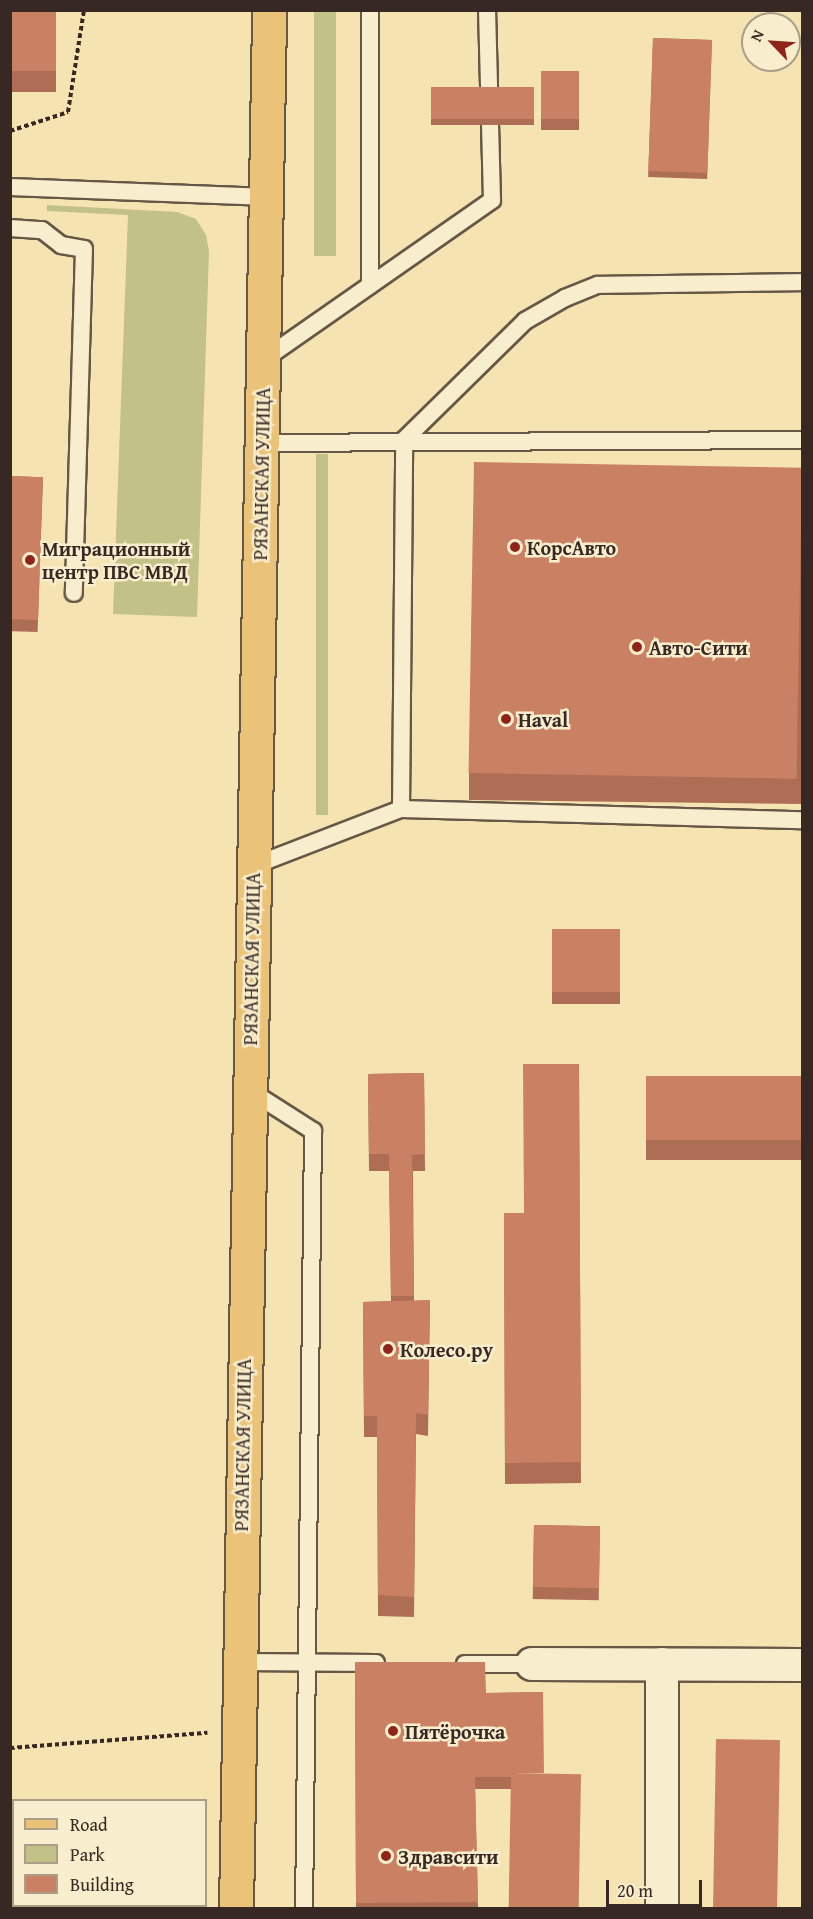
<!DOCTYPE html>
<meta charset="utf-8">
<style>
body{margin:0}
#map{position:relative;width:813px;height:1919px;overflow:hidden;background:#f5e3b1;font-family:"Gentium Book Plus",serif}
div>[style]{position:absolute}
.green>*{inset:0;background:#c2c187;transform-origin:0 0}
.path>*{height:4px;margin-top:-2px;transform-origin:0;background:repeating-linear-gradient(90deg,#372823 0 4.5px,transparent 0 7.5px)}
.roads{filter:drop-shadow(2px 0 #665746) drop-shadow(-2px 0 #665746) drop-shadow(0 2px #665746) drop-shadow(0 -2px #665746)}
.service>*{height:16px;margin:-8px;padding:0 8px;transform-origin:8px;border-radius:8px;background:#f8edcc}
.minor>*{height:32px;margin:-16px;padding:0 16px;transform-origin:16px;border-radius:16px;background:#f8edcc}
.primary>*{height:33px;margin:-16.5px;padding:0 16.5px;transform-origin:16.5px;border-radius:16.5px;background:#eac278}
.wall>*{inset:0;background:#ae6e55;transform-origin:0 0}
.building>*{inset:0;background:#ca8063;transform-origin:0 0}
.dots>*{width:16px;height:16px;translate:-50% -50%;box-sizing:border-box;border:3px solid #f8edcc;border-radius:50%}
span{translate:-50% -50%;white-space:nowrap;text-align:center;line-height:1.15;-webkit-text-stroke:5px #f8edcc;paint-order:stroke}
.street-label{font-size:20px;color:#372823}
.poi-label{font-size:20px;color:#372823;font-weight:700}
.left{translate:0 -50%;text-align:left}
.frame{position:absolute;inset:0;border:12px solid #372823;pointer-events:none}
.legend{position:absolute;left:12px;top:1799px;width:195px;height:108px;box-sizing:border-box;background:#f8edcc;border:2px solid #ab9e88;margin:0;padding:8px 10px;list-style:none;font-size:18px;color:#372823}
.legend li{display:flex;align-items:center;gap:12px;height:30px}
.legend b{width:30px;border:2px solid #ab9e88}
.north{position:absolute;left:741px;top:12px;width:60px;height:60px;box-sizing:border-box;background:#f8edcc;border:2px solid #ab9e88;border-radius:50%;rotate:295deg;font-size:16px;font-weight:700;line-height:24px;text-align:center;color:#372823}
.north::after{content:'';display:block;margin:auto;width:21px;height:27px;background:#8f2418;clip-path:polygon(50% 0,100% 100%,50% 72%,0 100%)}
.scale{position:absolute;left:606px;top:1880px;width:96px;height:27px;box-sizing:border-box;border:3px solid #372823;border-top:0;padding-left:8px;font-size:18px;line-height:21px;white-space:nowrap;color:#372823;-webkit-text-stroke:4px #f8edcc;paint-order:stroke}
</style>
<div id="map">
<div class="green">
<i style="left:314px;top:11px;width:22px;height:245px"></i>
<i style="clip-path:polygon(47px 205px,177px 212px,196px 219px,206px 235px,209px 251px,197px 617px,113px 614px,128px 215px,47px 211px)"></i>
<i style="left:316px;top:454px;width:12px;height:361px"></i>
</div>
<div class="path">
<i style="left:10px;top:131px;width:61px;rotate:-18.1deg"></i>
<i style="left:68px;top:112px;width:103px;rotate:-81.1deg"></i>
<i style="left:10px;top:1748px;width:198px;rotate:-4.4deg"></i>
</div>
<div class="roads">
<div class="service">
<i style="left:370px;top:10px;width:275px;rotate:90deg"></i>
<i style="left:10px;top:187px;width:258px;rotate:2.2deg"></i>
<i style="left:10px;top:228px;width:32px;rotate:4deg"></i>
<i style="left:42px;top:230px;width:24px;rotate:38deg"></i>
<i style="left:61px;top:245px;width:23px;rotate:10deg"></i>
<i style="left:84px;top:249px;width:344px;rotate:91.7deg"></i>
<i style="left:263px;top:360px;width:279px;rotate:-34.9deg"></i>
<i style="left:492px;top:200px;width:190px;rotate:-91.5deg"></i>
<i style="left:263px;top:443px;width:539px;rotate:-0.32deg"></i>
<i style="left:401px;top:809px;width:369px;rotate:-89.5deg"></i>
<i style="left:404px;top:440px;width:170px;rotate:-44.5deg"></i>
<i style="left:525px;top:321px;width:46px;rotate:-29.9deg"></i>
<i style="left:565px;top:298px;width:35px;rotate:-22deg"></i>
<i style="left:598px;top:285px;width:204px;rotate:-0.8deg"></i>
<i style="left:253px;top:866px;width:159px;rotate:-21.1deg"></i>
<i style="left:401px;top:809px;width:401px;rotate:1.6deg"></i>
<i style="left:249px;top:1090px;width:76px;rotate:32.6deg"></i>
<i style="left:313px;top:1131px;width:777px;rotate:90.66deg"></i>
<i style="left:239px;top:1662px;width:137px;rotate:0.4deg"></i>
<i style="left:465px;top:1664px;width:67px"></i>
</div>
<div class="minor">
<i style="left:532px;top:1664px;width:270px;rotate:0.2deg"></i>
<i style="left:662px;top:1664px;width:244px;rotate:90deg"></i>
</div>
<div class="primary">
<i style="left:236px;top:1908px;width:1898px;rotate:-89deg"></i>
</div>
</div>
<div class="wall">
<i style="left:10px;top:10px;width:46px;height:82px"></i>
<i style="left:653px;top:38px;width:59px;height:139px;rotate:2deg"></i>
<i style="left:541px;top:71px;width:38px;height:59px"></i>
<i style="left:431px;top:87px;width:103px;height:38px"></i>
<i style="clip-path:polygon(802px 467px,802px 804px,469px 800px,469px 773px)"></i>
<i style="left:10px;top:476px;width:33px;height:155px;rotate:2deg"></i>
<i style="left:552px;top:929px;width:68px;height:75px"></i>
<i style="clip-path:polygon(579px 1064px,581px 1483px,505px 1484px,504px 1213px,524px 1213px)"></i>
<i style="clip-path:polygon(424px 1073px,425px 1171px,413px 1171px,414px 1301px,430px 1300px,428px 1436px,416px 1434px,414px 1617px,378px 1616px,377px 1437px,364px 1437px,363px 1302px,391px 1301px,389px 1171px,369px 1171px,368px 1074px)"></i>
<i style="left:802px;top:1076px;width:84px;height:156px;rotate:90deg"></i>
<i style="left:534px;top:1525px;width:66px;height:74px;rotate:1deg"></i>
<i style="clip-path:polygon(355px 1662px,486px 1693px,543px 1692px,511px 1789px,475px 1789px,478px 1908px,356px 1908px)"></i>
</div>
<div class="building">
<i style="left:10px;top:10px;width:46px;height:61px"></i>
<i style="left:653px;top:38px;width:59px;height:133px;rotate:2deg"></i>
<i style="left:541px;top:71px;width:38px;height:48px"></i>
<i style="left:431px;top:87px;width:103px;height:32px"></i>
<i style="left:474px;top:462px;width:328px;height:311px;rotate:1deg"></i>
<i style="left:10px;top:476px;width:33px;height:143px;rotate:2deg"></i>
<i style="left:552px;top:929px;width:68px;height:63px"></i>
<i style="clip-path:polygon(523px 1064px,579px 1064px,581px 1462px,505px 1463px,504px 1213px,524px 1213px)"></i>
<i style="clip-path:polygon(424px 1073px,425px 1154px,412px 1155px,414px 1296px,391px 1296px,389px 1154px,369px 1154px,368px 1074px)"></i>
<i style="left:802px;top:1076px;width:64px;height:156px;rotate:90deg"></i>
<i style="clip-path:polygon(430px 1300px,428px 1415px,416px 1413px,414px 1597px,378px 1595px,377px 1416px,364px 1416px,363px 1302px)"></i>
<i style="left:534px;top:1525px;width:66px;height:62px;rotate:1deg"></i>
<i style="clip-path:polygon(355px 1662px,485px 1662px,486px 1693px,543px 1692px,544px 1773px,511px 1773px,511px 1777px,475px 1777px,478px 1902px,356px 1903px)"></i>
<i style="left:716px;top:1739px;width:64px;height:169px;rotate:1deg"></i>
<i style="left:511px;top:1773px;width:70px;height:135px;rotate:1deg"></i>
</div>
<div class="dots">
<i style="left:515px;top:547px;background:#8f2418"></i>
<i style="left:30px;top:560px;background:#8f2418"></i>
<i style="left:637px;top:647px;background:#8f2418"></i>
<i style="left:506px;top:719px;background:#8f2418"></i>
<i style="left:388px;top:1349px;background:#8f2418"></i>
<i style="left:393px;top:1731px;background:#8f2418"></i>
<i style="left:386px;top:1856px;background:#8f2418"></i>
</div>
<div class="street-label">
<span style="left:261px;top:474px;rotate:-89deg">РЯЗАНСКАЯ УЛИЦА</span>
<span style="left:251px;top:959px;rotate:-89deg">РЯЗАНСКАЯ УЛИЦА</span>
<span style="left:242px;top:1445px;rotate:-89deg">РЯЗАНСКАЯ УЛИЦА</span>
</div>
<div class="poi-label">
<span class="left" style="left:527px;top:547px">КорсАвто</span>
<span class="left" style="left:42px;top:560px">Миграционный<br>центр ПВС МВД</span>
<span class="left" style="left:649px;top:647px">Авто-Сити</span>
<span class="left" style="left:518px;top:719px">Haval</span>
<span class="left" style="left:400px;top:1349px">Колесо.ру</span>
<span class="left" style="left:405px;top:1731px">Пятёрочка</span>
<span class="left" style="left:398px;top:1856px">Здравсити</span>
</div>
<div class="frame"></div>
<ul class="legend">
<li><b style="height:8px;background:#eac278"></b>Road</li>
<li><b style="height:16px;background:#c2c187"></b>Park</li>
<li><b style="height:16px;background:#ca8063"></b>Building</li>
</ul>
<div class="north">N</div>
<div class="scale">20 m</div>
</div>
